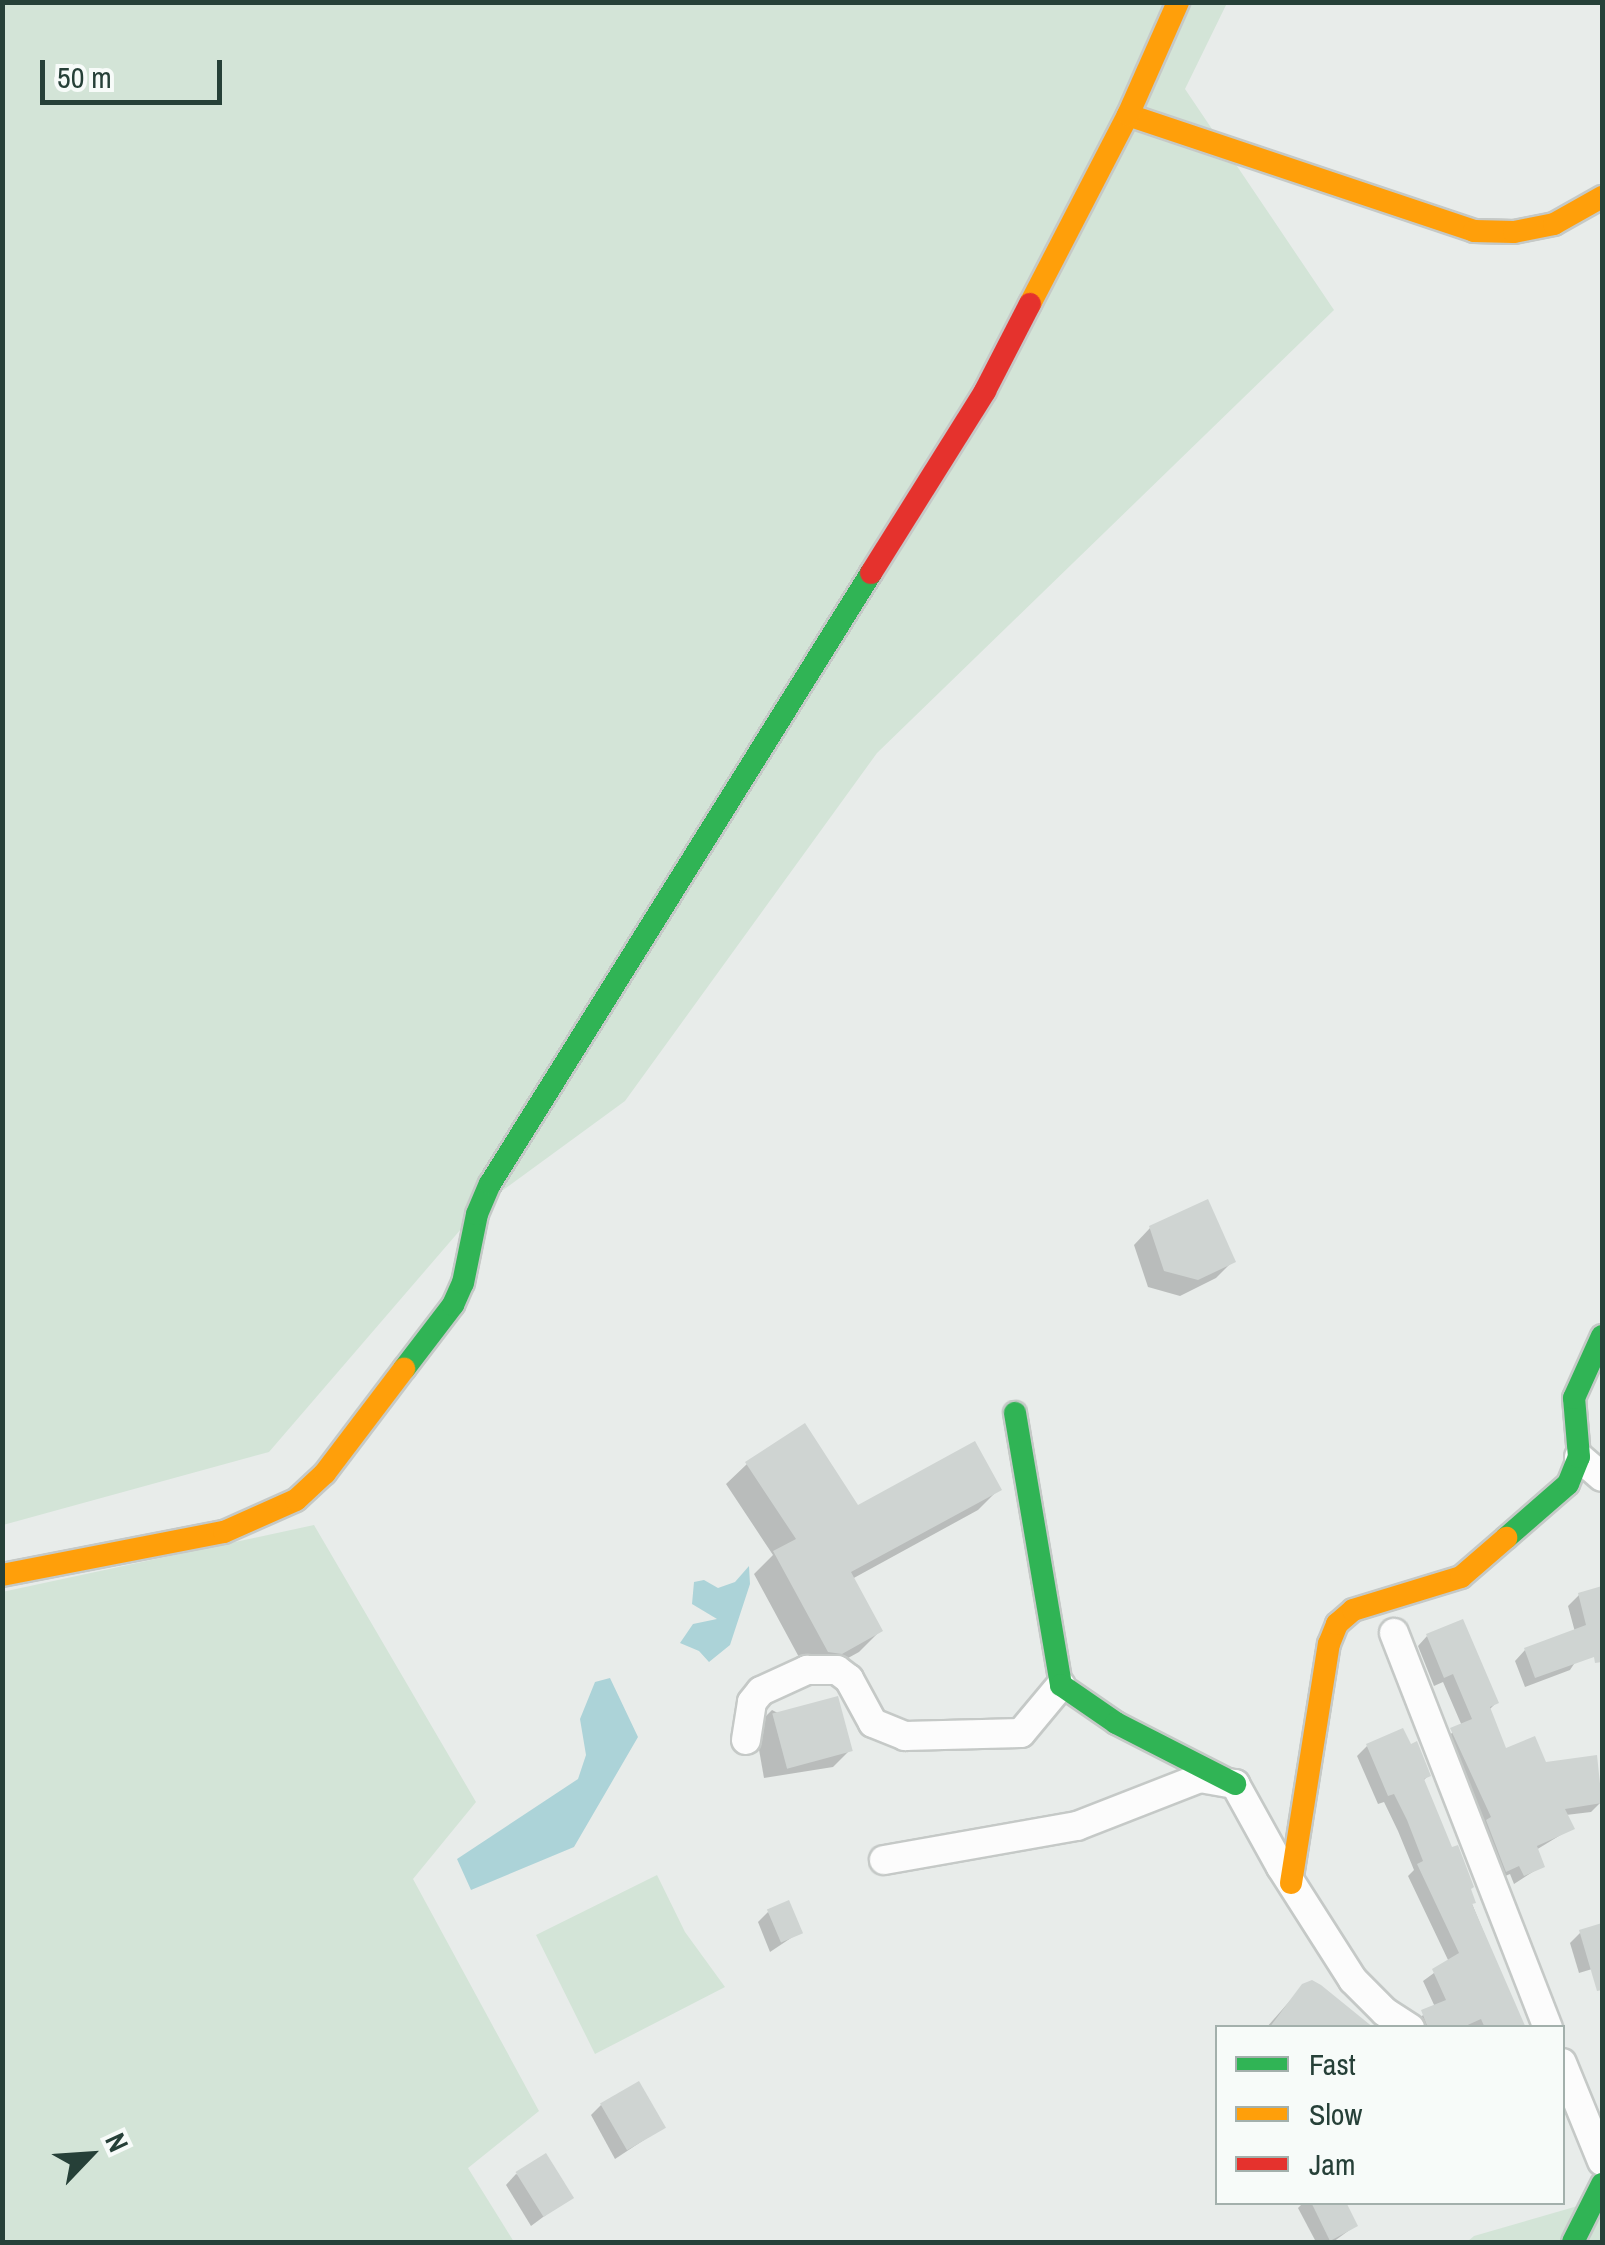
<!DOCTYPE html>
<style>
body{margin:0}
#map{position:relative;width:1605px;height:2245px;overflow:hidden;background:#e8ecea;font-family:"Archivo Narrow",sans-serif}
div>[style]{position:absolute}
.green>*{inset:0;background:#d3e4d7}
.water>*{inset:0;background:#acd3d8}
.shadow>*{inset:0;background:#0003}
.building>*{inset:0;background:#cfd4d2;transform-origin:0 0}
.roads{filter:drop-shadow(2px 0 #c5c9c7) drop-shadow(-2px 0 #c5c9c7) drop-shadow(0 2px #c5c9c7) drop-shadow(0 -2px #c5c9c7)}
.street>*{height:28px;margin:-14px;padding:0 14px;transform-origin:14px;border-radius:14px;background:#fcfcfc}
.fast>*{height:22px;margin:-11px;padding:0 11px;transform-origin:11px;border-radius:11px;background:#30b455}
.slow>*{height:22px;margin:-11px;padding:0 11px;transform-origin:11px;border-radius:11px;background:#ff9f0a}
.jam>*{height:22px;margin:-11px;padding:0 11px;transform-origin:11px;border-radius:11px;background:#e5322d}
span{translate:-50% -50%;white-space:nowrap;text-align:center;line-height:1.15;-webkit-text-stroke:8px #f7fbf9;paint-order:stroke}
.frame{position:absolute;inset:0;border:5px solid #264038;pointer-events:none}
.legend{position:absolute;left:1215px;top:2025px;width:350px;height:180px;box-sizing:border-box;background:#f7fbf9;border:2px solid #a3b0ac;margin:0;padding:12px 18px;list-style:none;font-size:30px;color:#264038}
.legend li{display:flex;align-items:center;gap:20px;height:50px}
.legend b{width:50px;border:2px solid #a3b0ac}
.north{position:absolute;left:40px;top:2105px;width:100px;height:100px;-webkit-text-stroke:8px #f7fbf9;paint-order:stroke;rotate:65deg;font-size:28px;font-weight:700;line-height:40px;text-align:center;color:#264038}
.north::after{content:'';display:block;margin:auto;width:35px;height:45px;background:#264038;clip-path:polygon(50% 0,100% 100%,50% 72%,0 100%)}
.scale{position:absolute;left:40px;top:60px;width:182px;height:45px;box-sizing:border-box;border:5px solid #264038;border-top:0;padding-left:12px;font-size:30px;line-height:35px;white-space:nowrap;color:#264038;-webkit-text-stroke:8px #f7fbf9;paint-order:stroke}
</style>
<div id="map">
<div class="green">
<i style="clip-path:polygon(3px 3px,1227px 3px,1185px 89px,1334px 310px,877px 753px,625px 1101px,480px 1207px,269px 1452px,3px 1525px)"></i>
<i style="clip-path:polygon(314px 1525px,476px 1802px,413px 1879px,539px 2111px,468px 2168px,514px 2242px,3px 2242px,2px 1592px)"></i>
<i style="clip-path:polygon(657px 1875px,685px 1932px,725px 1987px,595px 2054px,536px 1935px)"></i>
<i style="clip-path:polygon(1602px 2199px,1602px 2242px,1467px 2242px,1474px 2236px)"></i>
</div>
<div class="water">
<i style="clip-path:polygon(749px 1566px,750px 1584px,730px 1645px,709px 1662px,699px 1651px,680px 1643px,693px 1624px,717px 1619px,692px 1604px,694px 1582px,704px 1580px,718px 1588px,735px 1582px)"></i>
<i style="clip-path:polygon(610px 1678px,638px 1737px,574px 1847px,471px 1890px,457px 1859px,578px 1779px,586px 1755px,580px 1719px,595px 1682px)"></i>
</div>
<div class="shadow">
<i style="clip-path:polygon(1150px 1228px,1233px 1261px,1216px 1278px,1180px 1296px,1148px 1287px,1134px 1245px)"></i>
<i style="clip-path:polygon(747px 1464px,857px 1508px,999px 1489px,978px 1510px,852px 1579px,880px 1631px,859px 1652px,819px 1674px,807px 1672px,754px 1574px,773px 1555px,726px 1484px)"></i>
<i style="clip-path:polygon(1602px 1589px,1602px 1670px,1594px 1634px,1570px 1670px,1525px 1687px,1515px 1661px,1525px 1650px,1575px 1632px,1568px 1606px,1579px 1595px)"></i>
<i style="clip-path:polygon(1427px 1636px,1496px 1703px,1488px 1711px,1505px 1751px,1545px 1765px,1601px 1802px,1591px 1812px,1566px 1815px,1572px 1828px,1536px 1850px,1542px 1866px,1514px 1884px,1510px 1874px,1496px 1880px,1442px 1740px,1462px 1726px,1443px 1682px,1434px 1686px,1418px 1646px)"></i>
<i style="clip-path:polygon(772px 1710px,850px 1750px,833px 1767px,764px 1778px,755px 1727px)"></i>
<i style="clip-path:polygon(1367px 1746px,1428px 1776px,1422px 1782px,1523px 2028px,1415px 2028px,1413px 2022px,1435px 2007px,1423px 1981px,1449px 1962px,1408px 1876px,1414px 1870px,1398px 1831px,1384px 1802px,1378px 1804px,1357px 1756px)"></i>
<i style="clip-path:polygon(768px 1912px,800px 1932px,770px 1952px,758px 1922px)"></i>
<i style="clip-path:polygon(1602px 1926px,1602px 1966px,1579px 1973px,1570px 1943px,1581px 1932px)"></i>
<i style="clip-path:polygon(1303px 1986px,1369px 2028px,1266px 2028px)"></i>
<i style="clip-path:polygon(601px 2105px,662px 2128px,615px 2159px,591px 2115px)"></i>
<i style="clip-path:polygon(516px 2174px,570px 2197px,531px 2226px,506px 2185px)"></i>
<i style="clip-path:polygon(1304px 2202px,1344px 2202px,1355px 2226px,1333px 2242px,1316px 2242px,1298px 2208px)"></i>
</div>
<div class="building">
<i style="clip-path:polygon(1208px 1199px,1236px 1262px,1198px 1280px,1164px 1271px,1149px 1226px)"></i>
<i style="clip-path:polygon(805px 1423px,858px 1505px,975px 1441px,1002px 1490px,851px 1572px,883px 1631px,842px 1654px,828px 1652px,773px 1551px,796px 1539px,745px 1462px)"></i>
<i style="clip-path:polygon(1602px 1586px,1602px 1662px,1595px 1663px,1594px 1657px,1535px 1678px,1524px 1648px,1586px 1625px,1578px 1593px)"></i>
<i style="clip-path:polygon(1463px 1619px,1499px 1703px,1490px 1707px,1506px 1748px,1535px 1736px,1546px 1762px,1597px 1755px,1602px 1803px,1565px 1809px,1575px 1829px,1537px 1846px,1545px 1867px,1524px 1876px,1519px 1866px,1506px 1872px,1486px 1820px,1491px 1817px,1450px 1728px,1472px 1719px,1453px 1674px,1444px 1678px,1426px 1634px)"></i>
<i style="left:838px;top:1696px;width:57px;height:68px;rotate:75deg"></i>
<i style="clip-path:polygon(1403px 1728px,1411px 1744px,1417px 1741px,1431px 1776px,1424px 1779px,1452px 1847px,1458px 1845px,1474px 1887px,1471px 1889px,1476px 1903px,1472px 1904px,1526px 2028px,1485px 2028px,1481px 2019px,1461px 2028px,1428px 2028px,1421px 2010px,1446px 2000px,1432px 1969px,1459px 1953px,1417px 1864px,1423px 1861px,1407px 1820px,1394px 1794px,1388px 1796px,1366px 1744px)"></i>
<i style="left:789px;top:1900px;width:36px;height:24px;rotate:67deg"></i>
<i style="clip-path:polygon(1602px 1923px,1602px 1990px,1597px 1991px,1579px 1930px)"></i>
<i style="clip-path:polygon(1312px 1980px,1321px 1985px,1374px 2028px,1269px 2028px,1302px 1984px)"></i>
<i style="left:639px;top:2081px;width:54px;height:45px;rotate:60deg"></i>
<i style="left:546px;top:2153px;width:53px;height:36px;rotate:58deg"></i>
<i style="clip-path:polygon(1311px 2202px,1346px 2202px,1358px 2226px,1330px 2241px)"></i>
</div>
<div class="roads">
<div class="street">
<i style="left:1579px;top:1457px;width:30px;rotate:41deg"></i>
<i style="left:1394px;top:1633px;width:424px;rotate:68.7deg"></i>
<i style="left:746px;top:1740px;width:38px;rotate:-81deg"></i>
<i style="left:752px;top:1702px;width:14px;rotate:-51deg"></i>
<i style="left:761px;top:1691px;width:51px;rotate:-24.5deg"></i>
<i style="left:807px;top:1670px;width:30px"></i>
<i style="left:837px;top:1670px;width:15px;rotate:37deg"></i>
<i style="left:849px;top:1679px;width:50px;rotate:61.4deg"></i>
<i style="left:873px;top:1723px;width:35px;rotate:22deg"></i>
<i style="left:905px;top:1736px;width:116px;rotate:-1.5deg"></i>
<i style="left:1021px;top:1733px;width:62px;rotate:-50.2deg"></i>
<i style="left:884px;top:1860px;width:196px;rotate:-10deg"></i>
<i style="left:1077px;top:1826px;width:132px;rotate:-21.3deg"></i>
<i style="left:1200px;top:1778px;width:36px;rotate:10deg"></i>
<i style="left:1235px;top:1784px;width:95px;rotate:61deg"></i>
<i style="left:1281px;top:1867px;width:134px;rotate:57.5deg"></i>
<i style="left:1353px;top:1980px;width:45px;rotate:45deg"></i>
<i style="left:1385px;top:2012px;width:30px;rotate:33deg"></i>
<i style="left:1562px;top:2063px;width:106px;rotate:67.8deg"></i>
</div>
<div class="fast">
<i style="left:404px;top:1369px;width:81px;rotate:-52.6deg"></i>
<i style="left:453px;top:1305px;width:24px;rotate:-66deg"></i>
<i style="left:463px;top:1283px;width:70px;rotate:-78.5deg"></i>
<i style="left:477px;top:1214px;width:33px;rotate:-67deg"></i>
<i style="left:490px;top:1184px;width:720px;rotate:-58.05deg"></i>
<i style="left:1015px;top:1413px;width:276px;rotate:80.4deg"></i>
<i style="left:1061px;top:1685px;width:67px;rotate:34.6deg"></i>
<i style="left:1116px;top:1723px;width:134px;rotate:27.1deg"></i>
<i style="left:1506px;top:1538px;width:82px;rotate:-41.1deg"></i>
<i style="left:1568px;top:1484px;width:29px;rotate:-68deg"></i>
<i style="left:1579px;top:1457px;width:59px;rotate:-94.8deg"></i>
<i style="left:1574px;top:1398px;width:68px;rotate:-65.7deg"></i>
<i style="left:1573px;top:2242px;width:65px;rotate:-63.4deg"></i>
</div>
<div class="slow">
<i style="left:1128px;top:115px;width:365px;rotate:18.5deg"></i>
<i style="left:1474px;top:231px;width:40px;rotate:1.4deg"></i>
<i style="left:1514px;top:232px;width:41px;rotate:-11.3deg"></i>
<i style="left:1554px;top:224px;width:55px;rotate:-29.4deg"></i>
<i style="left:1030px;top:304px;width:213px;rotate:-62.6deg"></i>
<i style="left:1128px;top:115px;width:124px;rotate:-66.1deg"></i>
<i style="left:2px;top:1575px;width:226px;rotate:-11deg"></i>
<i style="left:224px;top:1532px;width:79px;rotate:-24deg"></i>
<i style="left:296px;top:1500px;width:40px;rotate:-43deg"></i>
<i style="left:325px;top:1473px;width:131px;rotate:-52.8deg"></i>
<i style="left:1291px;top:1883px;width:242px;rotate:-81deg"></i>
<i style="left:1329px;top:1644px;width:22px;rotate:-68deg"></i>
<i style="left:1337px;top:1624px;width:21px;rotate:-41deg"></i>
<i style="left:1353px;top:1610px;width:113px;rotate:-17deg"></i>
<i style="left:1461px;top:1577px;width:60px;rotate:-40.9deg"></i>
</div>
<div class="jam">
<i style="left:871px;top:573px;width:215px;rotate:-57.9deg"></i>
<i style="left:985px;top:391px;width:98px;rotate:-62.7deg"></i>
</div>
</div>
<div class="frame"></div>
<ul class="legend">
<li><b style="height:12px;background:#30b455"></b>Fast</li>
<li><b style="height:12px;background:#ff9f0a"></b>Slow</li>
<li><b style="height:12px;background:#e5322d"></b>Jam</li>
</ul>
<div class="north">N</div>
<div class="scale">50 m</div>
</div>
